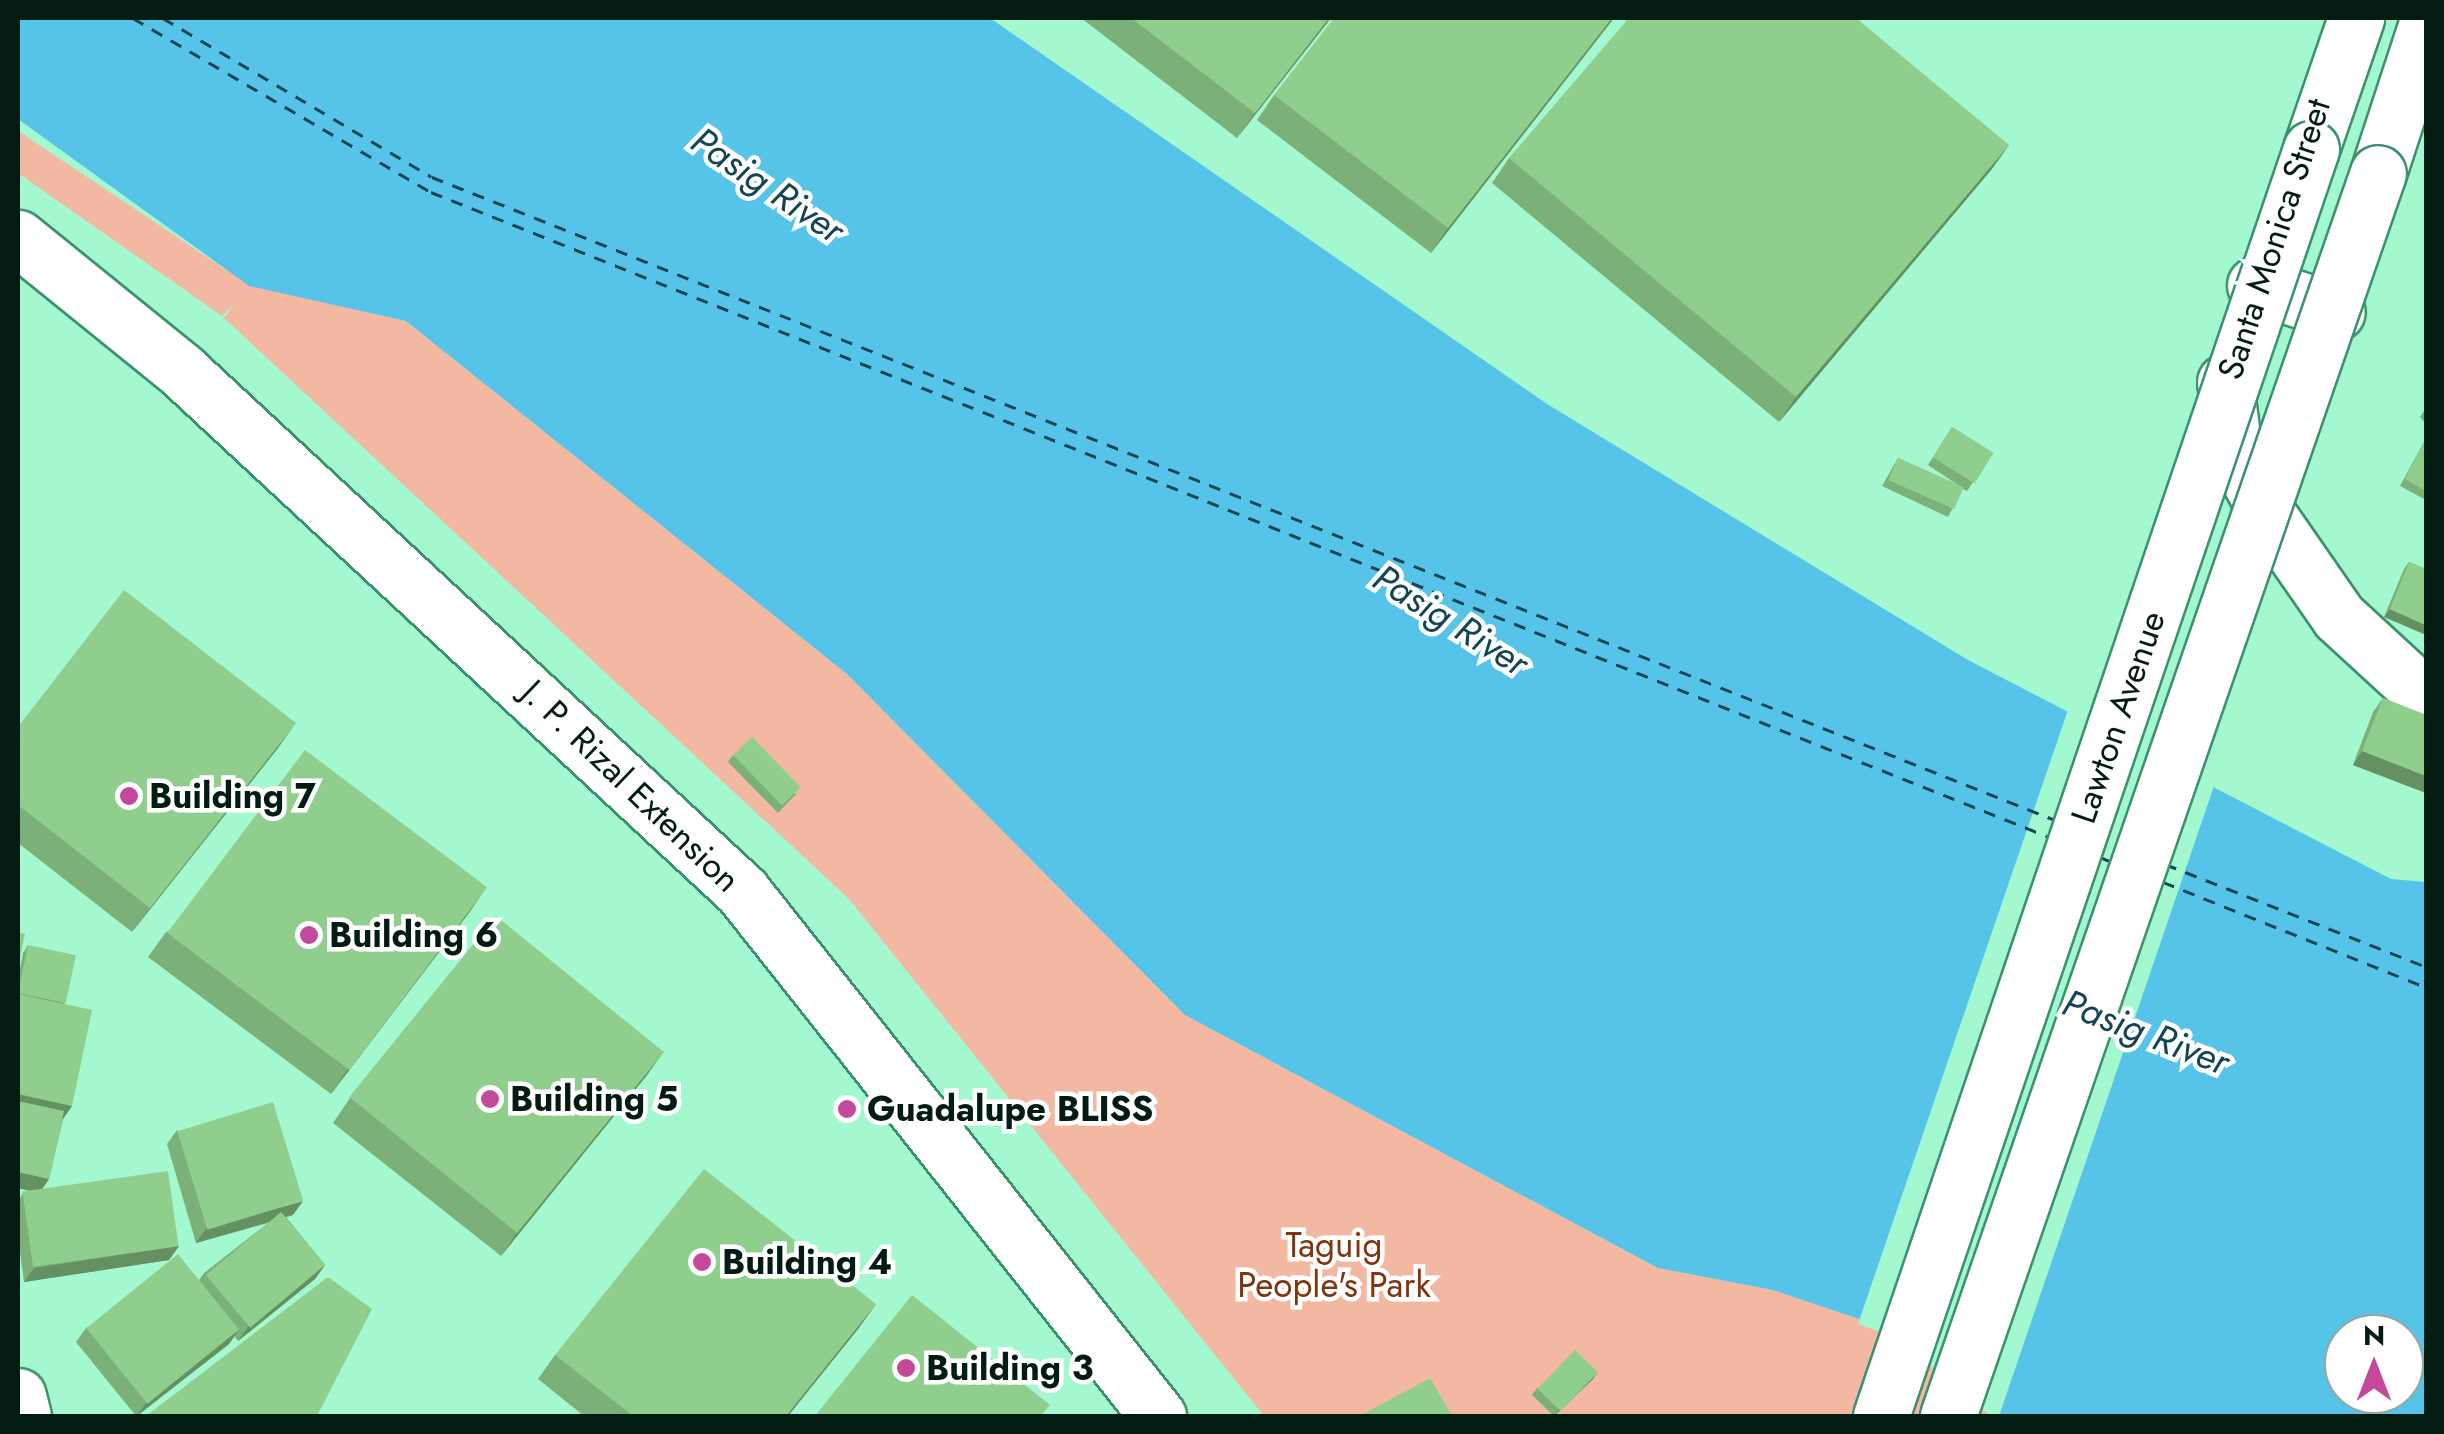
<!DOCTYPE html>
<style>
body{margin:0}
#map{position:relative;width:2444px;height:1434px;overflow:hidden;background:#a3f8d0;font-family:Jost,sans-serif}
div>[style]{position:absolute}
.green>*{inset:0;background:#f2b8a1}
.water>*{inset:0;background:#56c4e9}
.pier>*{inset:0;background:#a3f8d0}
.ferry>*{height:2.5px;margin-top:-1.25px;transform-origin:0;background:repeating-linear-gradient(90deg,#144554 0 12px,transparent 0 22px)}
.roads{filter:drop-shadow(2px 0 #3c926e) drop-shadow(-2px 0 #3c926e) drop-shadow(0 2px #3c926e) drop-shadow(0 -2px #3c926e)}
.street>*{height:55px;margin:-27.5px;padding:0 27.5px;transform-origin:27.5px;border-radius:27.5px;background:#fff}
.secondary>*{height:55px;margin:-27.5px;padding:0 27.5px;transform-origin:27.5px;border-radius:27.5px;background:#fff}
.bridges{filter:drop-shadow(2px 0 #3c926e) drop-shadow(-2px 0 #3c926e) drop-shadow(0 2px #3c926e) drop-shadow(0 -2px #3c926e)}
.secondary-bridge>*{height:55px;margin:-27.5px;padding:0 27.5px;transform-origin:27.5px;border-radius:27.5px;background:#fff}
.wall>*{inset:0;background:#7bb178}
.shaded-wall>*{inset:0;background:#649062}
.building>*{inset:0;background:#8fce8c;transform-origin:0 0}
.dots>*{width:28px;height:28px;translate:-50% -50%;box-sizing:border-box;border:5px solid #fff;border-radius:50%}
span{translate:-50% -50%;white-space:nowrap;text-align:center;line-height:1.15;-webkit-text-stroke:9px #fff;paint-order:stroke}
.street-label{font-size:35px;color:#021c11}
.poi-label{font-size:35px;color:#021c11;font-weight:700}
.left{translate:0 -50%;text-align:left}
.park-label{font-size:35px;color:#80350f}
.water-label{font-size:38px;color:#144554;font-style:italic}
.frame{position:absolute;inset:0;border:20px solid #021c11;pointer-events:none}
.north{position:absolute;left:2324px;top:1314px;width:100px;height:100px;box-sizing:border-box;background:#fff;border:2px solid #9aa4a0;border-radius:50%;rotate:0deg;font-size:28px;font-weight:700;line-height:40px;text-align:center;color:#021c11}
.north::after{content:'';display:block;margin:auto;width:35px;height:45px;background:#c4499a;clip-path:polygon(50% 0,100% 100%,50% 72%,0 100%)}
</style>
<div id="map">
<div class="green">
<i style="clip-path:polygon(18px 131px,249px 285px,406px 321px,847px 674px,1185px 1015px,1658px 1268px,1773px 1290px,1896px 1331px,1998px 1416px,1264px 1416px,849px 899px,224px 318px,235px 303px,222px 316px,18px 173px)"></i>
</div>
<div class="water">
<i style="clip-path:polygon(evenodd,18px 18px,990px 18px,1547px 404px,1968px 660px,2391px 879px,2426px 882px,2426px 1416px,1998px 1416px,1895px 1331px,1773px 1290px,1658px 1268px,1185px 1015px,847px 674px,406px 321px,249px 286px,18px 119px,18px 18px,2344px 1334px,2404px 1334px,2404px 1394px,2344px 1394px,2344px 1334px)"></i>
</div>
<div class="pier">
<i style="clip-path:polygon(2069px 707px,2215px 783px,1999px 1416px,1991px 1416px,1893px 1336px,1858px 1324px)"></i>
</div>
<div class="ferry">
<i style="left:133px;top:18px;width:345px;rotate:30.3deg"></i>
<i style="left:431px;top:192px;width:1742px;rotate:21.73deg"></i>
<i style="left:163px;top:18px;width:312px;rotate:30.6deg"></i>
<i style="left:432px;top:177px;width:1746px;rotate:21.61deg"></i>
<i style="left:2098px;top:856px;width:17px;rotate:24deg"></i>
<i style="left:2165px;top:864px;width:281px;rotate:21.5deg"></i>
<i style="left:2163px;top:882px;width:283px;rotate:21.8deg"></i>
</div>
<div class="roads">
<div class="street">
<i style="left:2255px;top:285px;width:86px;rotate:18.2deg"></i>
<i style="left:2225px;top:382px;width:70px;rotate:82.6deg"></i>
<i style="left:2234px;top:451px;width:72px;rotate:62deg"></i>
<i style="left:2268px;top:515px;width:124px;rotate:55.2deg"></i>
<i style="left:2339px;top:617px;width:118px;rotate:42.6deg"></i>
<i style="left:18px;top:1396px;width:21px;rotate:76deg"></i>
</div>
<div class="secondary">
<i style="left:2311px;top:149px;width:139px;rotate:-71deg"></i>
<i style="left:2378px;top:173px;width:155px;rotate:-71.9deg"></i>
<i style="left:18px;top:238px;width:210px;rotate:39deg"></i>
<i style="left:181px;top:370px;width:766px;rotate:42.88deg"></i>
<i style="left:742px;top:891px;width:670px;rotate:51.61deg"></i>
</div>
</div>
<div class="bridges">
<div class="secondary-bridge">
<i style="left:1881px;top:1416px;width:1338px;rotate:-71.25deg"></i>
<i style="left:1948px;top:1416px;width:1315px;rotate:-70.92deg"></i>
</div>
</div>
<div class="wall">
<i style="clip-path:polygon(1081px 18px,1331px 18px,1237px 138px)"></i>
<i style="clip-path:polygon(1614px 18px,1431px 253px,1257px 120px,1274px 95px)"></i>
<i style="clip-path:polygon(2009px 145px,1991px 170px,1779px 422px,1492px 183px,1509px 158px)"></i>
<i style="clip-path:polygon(2426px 408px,2426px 424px,2420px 417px)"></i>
<i style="clip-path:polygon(1952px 427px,1993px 453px,1967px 491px,1963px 489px,1948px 517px,1882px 486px,1898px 458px,1958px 485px,1928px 465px)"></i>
<i style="clip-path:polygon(2425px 440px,2426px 441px,2426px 500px,2400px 486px)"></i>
<i style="clip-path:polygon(2409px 562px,2426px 569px,2384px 617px,2404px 569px)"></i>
<i style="clip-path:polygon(2383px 698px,2426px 715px,2426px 793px,2353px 765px,2373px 712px)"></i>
<i style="clip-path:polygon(18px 727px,278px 748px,132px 932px,18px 843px)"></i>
<i style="clip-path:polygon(733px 755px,796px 794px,778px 813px,728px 762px)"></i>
<i style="clip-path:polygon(486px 888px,331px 1094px,148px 957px,166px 932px)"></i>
<i style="clip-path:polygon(28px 945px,65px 1004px,72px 1106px,63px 1119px,49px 1179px,41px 1191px,179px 1246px,169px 1260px,24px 1282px,18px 1237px,18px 1201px,23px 1193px,34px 1192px,18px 1188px,18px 980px,23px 953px)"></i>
<i style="clip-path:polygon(664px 1051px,647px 1075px,501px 1256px,333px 1123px,350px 1098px)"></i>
<i style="clip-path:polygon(177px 1130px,293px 1215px,286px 1217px,325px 1265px,315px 1279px,238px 1341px,234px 1336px,229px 1344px,136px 1416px,76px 1342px,86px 1328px,199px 1280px,204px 1273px,268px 1223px,196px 1243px,167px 1144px)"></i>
<i style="clip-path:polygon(876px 1304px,858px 1329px,788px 1416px,584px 1416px,538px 1379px,555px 1355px)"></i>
<i style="clip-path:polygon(1593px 1379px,1554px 1416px,1532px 1395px,1537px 1388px)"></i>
</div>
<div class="shaded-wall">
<i style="clip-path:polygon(1329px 18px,1331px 18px,1237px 138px,1255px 113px)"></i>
<i style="clip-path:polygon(1612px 18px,1614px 18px,1431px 253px,1448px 228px)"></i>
<i style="clip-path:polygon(2009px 145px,1991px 170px,1779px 422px,1796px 397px)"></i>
<i style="clip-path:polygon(2390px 609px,2426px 625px,2426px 635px,2384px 617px)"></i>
<i style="clip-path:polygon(296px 723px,278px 748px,132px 932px,150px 908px)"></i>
<i style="clip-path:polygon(2362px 751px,2426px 776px,2426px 793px,2353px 765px)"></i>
<i style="clip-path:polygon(486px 888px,469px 913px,331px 1094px,348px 1069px)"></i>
<i style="clip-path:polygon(664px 1051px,647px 1075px,501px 1256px,518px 1231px)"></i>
<i style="clip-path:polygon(18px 1094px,72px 1106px,62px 1120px,18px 1110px)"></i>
<i style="clip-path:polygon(18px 1172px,49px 1179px,39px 1193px,18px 1188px)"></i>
<i style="clip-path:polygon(303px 1201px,293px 1215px,196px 1243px,206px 1229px)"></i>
<i style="clip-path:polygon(179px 1246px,169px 1260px,24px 1282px,34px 1268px)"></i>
<i style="clip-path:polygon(325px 1265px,315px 1279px,238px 1341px,248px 1327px)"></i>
<i style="clip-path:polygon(876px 1304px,858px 1329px,788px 1416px,786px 1416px)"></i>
<i style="clip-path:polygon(239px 1330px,229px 1344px,137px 1416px,146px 1403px)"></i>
<i style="clip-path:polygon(1598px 1372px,1593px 1379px,1554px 1416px,1558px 1410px)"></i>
</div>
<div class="building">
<i style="clip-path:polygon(1131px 18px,1329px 18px,1255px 113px)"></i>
<i style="clip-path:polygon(1334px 18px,1612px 18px,1448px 228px,1274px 95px)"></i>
<i style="clip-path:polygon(1629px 18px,1856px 18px,2009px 145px,1796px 397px,1509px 158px)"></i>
<i style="left:1952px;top:427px;width:49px;height:36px;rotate:32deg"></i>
<i style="clip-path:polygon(2425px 440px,2426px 441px,2426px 491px,2405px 479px)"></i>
<i style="left:1898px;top:458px;width:72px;height:24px;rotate:24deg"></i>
<i style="clip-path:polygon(2409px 562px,2426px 569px,2426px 625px,2390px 609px)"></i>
<i style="clip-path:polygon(124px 590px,296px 723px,150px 908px,18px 805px,18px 727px)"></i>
<i style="clip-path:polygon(2383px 698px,2426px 715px,2426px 776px,2362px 751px)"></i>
<i style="left:752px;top:737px;width:70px;height:26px;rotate:46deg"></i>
<i style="left:305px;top:750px;width:228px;height:229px;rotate:37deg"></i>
<i style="left:496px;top:916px;width:216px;height:233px;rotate:39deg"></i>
<i style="clip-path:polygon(18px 932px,25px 934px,18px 968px)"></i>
<i style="left:28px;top:945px;width:49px;height:49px;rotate:12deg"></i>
<i style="clip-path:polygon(18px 994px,92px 1010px,72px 1106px,18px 1094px)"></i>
<i style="clip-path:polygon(18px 1101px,64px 1111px,49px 1179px,18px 1172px)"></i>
<i style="left:273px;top:1102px;width:103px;height:100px;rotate:73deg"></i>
<i style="clip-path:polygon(704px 1169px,876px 1304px,786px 1416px,633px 1416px,555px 1355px)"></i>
<i style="left:168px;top:1171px;width:76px;height:147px;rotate:82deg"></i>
<i style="left:281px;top:1212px;width:69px;height:98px;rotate:50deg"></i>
<i style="left:178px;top:1254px;width:97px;height:118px;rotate:51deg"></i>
<i style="clip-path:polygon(328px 1277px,372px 1309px,317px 1416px,146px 1416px)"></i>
<i style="clip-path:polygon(912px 1295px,1050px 1405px,1040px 1416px,815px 1416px)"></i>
<i style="left:1575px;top:1350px;width:32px;height:54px;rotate:44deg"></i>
<i style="clip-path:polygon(1430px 1378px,1452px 1416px,1360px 1416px)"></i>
</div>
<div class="dots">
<i style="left:129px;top:796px;background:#c4499a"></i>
<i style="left:309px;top:935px;background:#c4499a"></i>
<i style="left:490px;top:1099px;background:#c4499a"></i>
<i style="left:847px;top:1109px;background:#c4499a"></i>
<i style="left:702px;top:1262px;background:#c4499a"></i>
<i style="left:906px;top:1368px;background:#c4499a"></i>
</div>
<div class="street-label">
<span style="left:2274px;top:239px;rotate:-72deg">Santa Monica Street</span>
<span style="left:2118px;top:717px;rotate:-71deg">Lawton Avenue</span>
<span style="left:631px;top:786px;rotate:44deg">J. P. Rizal Extension</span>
</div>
<div class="poi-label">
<span class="left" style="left:149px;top:796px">Building 7</span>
<span class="left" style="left:329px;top:935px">Building 6</span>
<span class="left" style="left:510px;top:1099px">Building 5</span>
<span class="left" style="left:867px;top:1109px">Guadalupe BLISS</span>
<span class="left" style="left:722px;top:1262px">Building 4</span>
<span class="left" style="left:926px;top:1368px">Building 3</span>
</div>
<div class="park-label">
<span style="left:1334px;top:1265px">Taguig<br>People's Park</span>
</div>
<div class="water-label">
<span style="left:768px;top:185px;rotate:34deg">Pasig River</span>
<span style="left:1451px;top:620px;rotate:32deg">Pasig River</span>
<span style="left:2146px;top:1032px;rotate:21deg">Pasig River</span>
</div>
<div class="frame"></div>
<div class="north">N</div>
</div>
